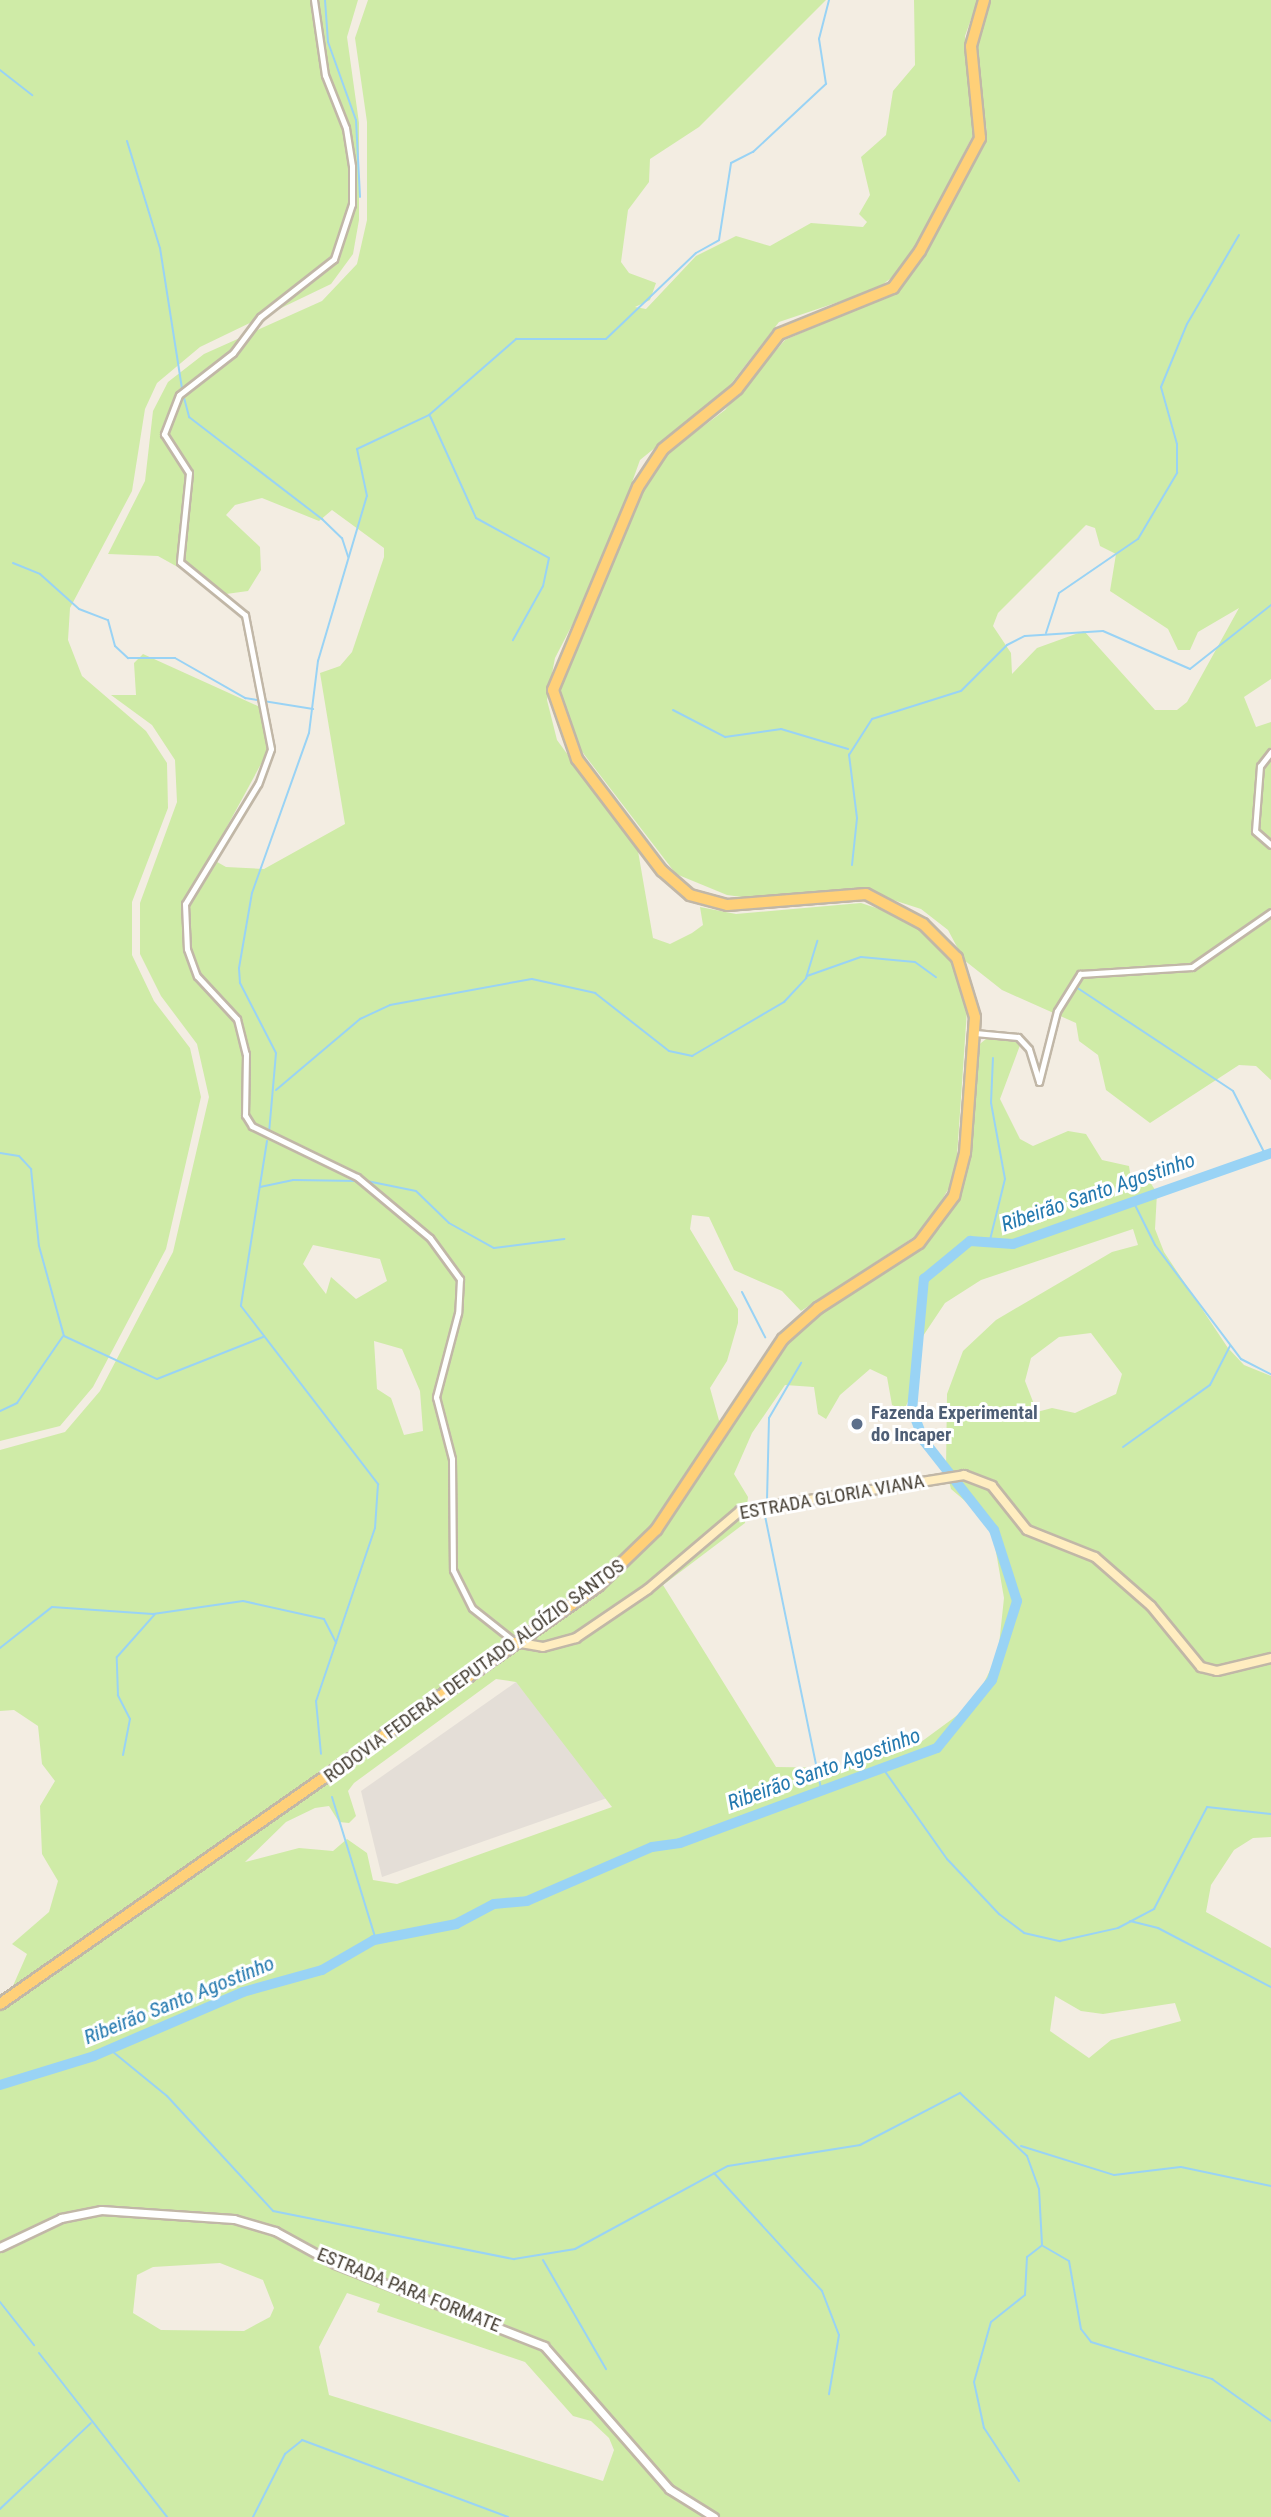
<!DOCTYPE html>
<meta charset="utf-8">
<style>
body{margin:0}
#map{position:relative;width:1271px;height:2517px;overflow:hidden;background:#f3ede2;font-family:"Roboto Condensed",sans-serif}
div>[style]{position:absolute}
.industrial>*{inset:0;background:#e4ded7}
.green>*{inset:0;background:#cfeba7}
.stream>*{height:2px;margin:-1px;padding:0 1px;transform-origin:1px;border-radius:1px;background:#99d3f5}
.river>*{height:10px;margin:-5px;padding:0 5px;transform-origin:5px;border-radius:5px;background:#99d3f5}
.roads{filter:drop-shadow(2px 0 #c1b7a7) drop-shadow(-2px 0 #c1b7a7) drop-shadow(0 2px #c1b7a7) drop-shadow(0 -2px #c1b7a7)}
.minor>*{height:5px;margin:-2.5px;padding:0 2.5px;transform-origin:2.5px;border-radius:2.5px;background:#fff}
.tertiary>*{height:7px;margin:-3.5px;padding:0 3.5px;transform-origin:3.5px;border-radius:3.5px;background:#fff}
.secondary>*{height:8px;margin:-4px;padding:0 4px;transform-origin:4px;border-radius:4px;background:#ffedc0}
.trunk>*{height:10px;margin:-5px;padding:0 5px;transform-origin:5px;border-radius:5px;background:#ffd078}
.dots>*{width:19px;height:19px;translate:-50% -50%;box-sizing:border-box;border:4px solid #fff;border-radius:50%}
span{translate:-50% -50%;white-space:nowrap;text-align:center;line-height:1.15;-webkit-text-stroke:6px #fff;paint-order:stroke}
.service-label{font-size:19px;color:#4e5e75;font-weight:700}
.left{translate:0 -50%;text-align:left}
.street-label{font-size:19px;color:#443d32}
.water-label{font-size:21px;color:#2479af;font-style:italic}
</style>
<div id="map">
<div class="industrial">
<i style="clip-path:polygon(516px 1682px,610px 1797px,382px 1877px,361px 1791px)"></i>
</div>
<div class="green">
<i style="clip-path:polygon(0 0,358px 0,347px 37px,359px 123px,359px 220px,353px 254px,331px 284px,200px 347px,157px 383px,145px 409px,132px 491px,70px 608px,68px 640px,82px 676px,146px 731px,167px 763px,168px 808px,132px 902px,132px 955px,154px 1001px,190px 1048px,201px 1097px,166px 1249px,93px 1387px,60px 1426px,0 1441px)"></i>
<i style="clip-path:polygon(evenodd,368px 0,826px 0,699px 127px,650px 159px,649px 182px,628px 210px,621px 262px,629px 273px,656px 283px,650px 300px,635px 307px,646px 309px,696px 256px,736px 236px,770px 246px,811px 223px,863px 227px,867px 222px,859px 214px,870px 195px,861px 157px,886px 135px,893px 91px,915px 65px,914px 0,978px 0,965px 36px,975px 131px,925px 230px,900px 271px,877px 289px,779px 322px,727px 389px,640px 460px,601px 569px,555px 658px,547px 700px,557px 740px,638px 851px,653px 938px,670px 944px,692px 933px,703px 925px,700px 907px,736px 914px,861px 903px,916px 921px,952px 958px,967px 1010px,957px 1156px,949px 1188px,923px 1231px,801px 1311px,782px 1291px,734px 1270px,709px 1217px,692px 1215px,690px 1229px,738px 1309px,738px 1323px,727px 1361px,710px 1388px,720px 1424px,641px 1539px,541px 1623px,9px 1995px,27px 1954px,12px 1944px,49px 1912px,58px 1881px,42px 1854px,40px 1806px,55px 1781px,42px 1764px,38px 1726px,14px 1710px,0 1711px,0 1450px,65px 1432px,100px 1391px,173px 1252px,209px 1097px,197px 1044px,161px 996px,140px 954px,140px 903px,177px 802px,175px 760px,152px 725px,111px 695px,136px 695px,134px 663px,143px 654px,260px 707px,268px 751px,210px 858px,226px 867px,264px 869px,345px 824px,320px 673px,340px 666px,352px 652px,384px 557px,384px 548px,332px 510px,319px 521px,262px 498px,235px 505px,226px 515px,260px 547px,261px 570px,248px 591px,226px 594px,158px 556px,108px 554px,145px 481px,153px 411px,168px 382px,204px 354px,322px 301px,357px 264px,367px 220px,367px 122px,355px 38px,368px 0,313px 1245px,380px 1259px,387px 1281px,356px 1299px,331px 1277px,326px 1294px,303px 1264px,313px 1245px,368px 0,374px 1341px,402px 1349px,420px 1391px,423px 1431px,404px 1435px,391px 1398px,377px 1389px,374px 1341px)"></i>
<i style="clip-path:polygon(evenodd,991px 0,1271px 0,1271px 679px,1244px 697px,1256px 727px,1271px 722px,1271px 1080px,1256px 1066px,1239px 1065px,1150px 1123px,1106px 1090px,1098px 1055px,1079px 1041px,1076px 1023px,1002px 990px,964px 960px,948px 930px,921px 909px,859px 889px,764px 900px,727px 895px,676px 874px,570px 736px,557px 689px,657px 461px,725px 410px,785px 340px,895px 292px,930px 245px,987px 133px,976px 53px,991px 0,1086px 525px,1095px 528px,1100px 546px,1116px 554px,1110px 591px,1168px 629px,1178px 650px,1190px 650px,1198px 632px,1239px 608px,1187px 702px,1177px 710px,1155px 710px,1084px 631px,1037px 648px,1012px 674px,1011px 653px,993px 626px,998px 613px,1086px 525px)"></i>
<i style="clip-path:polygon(evenodd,996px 1031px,1022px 1040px,1000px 1099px,1020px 1139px,1033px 1146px,1068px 1131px,1086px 1134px,1102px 1160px,1129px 1166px,1132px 1186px,1150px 1182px,1157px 1193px,1155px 1229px,1164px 1252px,1228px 1348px,1244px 1365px,1271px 1376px,1271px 1837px,1253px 1838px,1234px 1850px,1211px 1885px,1206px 1912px,1271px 1948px,1271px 2517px,0 2517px,0 2010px,621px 1573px,682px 1498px,778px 1350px,810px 1316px,940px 1228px,957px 1199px,976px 1047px,996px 1031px,1133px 1229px,1138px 1245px,1112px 1252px,996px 1320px,963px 1351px,947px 1394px,946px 1469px,951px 1489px,991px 1523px,1004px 1598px,998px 1654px,974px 1703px,921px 1742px,875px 1752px,846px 1768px,776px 1767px,663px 1585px,745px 1523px,748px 1497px,734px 1474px,752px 1433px,785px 1385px,814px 1387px,818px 1414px,826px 1419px,840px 1395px,870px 1369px,887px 1377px,892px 1405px,904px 1410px,913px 1391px,915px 1348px,945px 1303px,981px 1280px,1133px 1229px,996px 1031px,1091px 1333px,1122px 1374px,1116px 1394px,1075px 1413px,1052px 1408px,1037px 1412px,1025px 1381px,1031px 1358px,1059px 1337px,1091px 1333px,996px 1031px,496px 1679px,516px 1682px,612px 1807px,397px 1884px,373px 1880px,367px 1853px,347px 1839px,333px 1851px,299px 1848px,245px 1862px,286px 1822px,315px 1808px,329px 1806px,339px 1822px,349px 1823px,356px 1816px,348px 1791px,354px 1783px,496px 1679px,996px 1031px,1055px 1996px,1081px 2011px,1103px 2014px,1175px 2003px,1181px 2021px,1111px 2040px,1089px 2058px,1050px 2031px,1055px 1996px,996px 1031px,220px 2263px,263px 2280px,274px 2308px,270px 2317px,244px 2331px,161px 2330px,133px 2313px,137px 2275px,153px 2267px,220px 2263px,996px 1031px,347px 2293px,380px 2304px,377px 2312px,525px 2362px,573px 2416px,591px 2421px,609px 2438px,614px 2450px,603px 2481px,329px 2395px,319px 2347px,347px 2293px)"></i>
</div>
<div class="stream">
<i style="left:325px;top:0;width:42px;rotate:85.9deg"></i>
<i style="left:328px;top:42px;width:83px;rotate:70.3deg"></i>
<i style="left:356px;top:120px;width:77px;rotate:87deg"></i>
<i style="left:0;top:70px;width:41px;rotate:38deg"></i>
<i style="left:127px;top:141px;width:112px;rotate:72.9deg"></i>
<i style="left:160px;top:248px;width:143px;rotate:81.1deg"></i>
<i style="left:183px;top:394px;width:24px;rotate:75deg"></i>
<i style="left:189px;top:417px;width:168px;rotate:37.5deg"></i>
<i style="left:322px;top:519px;width:28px;rotate:44deg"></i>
<i style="left:342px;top:538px;width:20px;rotate:72deg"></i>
<i style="left:430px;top:416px;width:112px;rotate:65.7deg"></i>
<i style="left:476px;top:518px;width:83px;rotate:28.7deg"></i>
<i style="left:549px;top:558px;width:29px;rotate:102deg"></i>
<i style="left:543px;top:586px;width:62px;rotate:119.1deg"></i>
<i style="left:13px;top:563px;width:29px;rotate:22deg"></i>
<i style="left:40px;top:574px;width:52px;rotate:41.9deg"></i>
<i style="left:79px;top:609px;width:31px;rotate:21deg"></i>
<i style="left:108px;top:620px;width:27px;rotate:75deg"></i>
<i style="left:115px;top:646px;width:18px;rotate:43deg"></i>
<i style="left:128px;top:658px;width:47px"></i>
<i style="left:175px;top:658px;width:81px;rotate:29.7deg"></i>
<i style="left:245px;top:698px;width:69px;rotate:9.2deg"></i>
<i style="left:1046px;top:633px;width:42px;rotate:-72deg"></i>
<i style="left:1059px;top:593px;width:96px;rotate:-34.4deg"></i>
<i style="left:1138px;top:539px;width:77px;rotate:-59.4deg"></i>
<i style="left:1177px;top:473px;width:29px;rotate:-90deg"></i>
<i style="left:1177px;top:444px;width:59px;rotate:-105.7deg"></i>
<i style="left:1161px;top:387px;width:68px;rotate:-67.6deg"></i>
<i style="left:1187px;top:324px;width:103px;rotate:-59.7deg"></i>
<i style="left:673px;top:710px;width:59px;rotate:27.4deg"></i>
<i style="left:725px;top:737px;width:57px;rotate:-8.1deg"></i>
<i style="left:781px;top:729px;width:70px;rotate:16.6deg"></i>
<i style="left:852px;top:865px;width:47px;rotate:-83.9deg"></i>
<i style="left:857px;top:818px;width:64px;rotate:-97.2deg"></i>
<i style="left:849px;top:755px;width:43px;rotate:-57.4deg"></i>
<i style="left:872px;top:719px;width:93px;rotate:-17.5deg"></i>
<i style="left:961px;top:691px;width:65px;rotate:-45deg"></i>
<i style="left:1007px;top:645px;width:20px;rotate:-27deg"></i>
<i style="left:1025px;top:636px;width:78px;rotate:-3.7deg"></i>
<i style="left:1103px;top:631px;width:95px;rotate:23.6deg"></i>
<i style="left:1190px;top:669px;width:103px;rotate:-38.3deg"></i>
<i style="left:807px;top:976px;width:57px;rotate:-19.4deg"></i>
<i style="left:861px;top:957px;width:54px;rotate:5.3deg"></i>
<i style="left:915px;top:962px;width:26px;rotate:36deg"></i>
<i style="left:1076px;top:987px;width:188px;rotate:33.5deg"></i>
<i style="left:1233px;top:1091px;width:71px;rotate:63.1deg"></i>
<i style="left:276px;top:1090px;width:110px;rotate:-40.2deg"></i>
<i style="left:360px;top:1019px;width:33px;rotate:-25deg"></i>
<i style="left:390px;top:1005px;width:144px;rotate:-10.4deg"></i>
<i style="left:532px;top:979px;width:65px;rotate:12.5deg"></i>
<i style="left:595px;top:993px;width:94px;rotate:38.1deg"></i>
<i style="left:669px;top:1051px;width:24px;rotate:12deg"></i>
<i style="left:692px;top:1056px;width:107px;rotate:-30.4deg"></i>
<i style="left:784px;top:1002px;width:33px;rotate:-47deg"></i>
<i style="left:806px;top:978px;width:39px;rotate:-73deg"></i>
<i style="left:269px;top:1133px;width:80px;rotate:-85deg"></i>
<i style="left:276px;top:1053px;width:79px;rotate:-117.2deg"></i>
<i style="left:240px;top:983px;width:15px;rotate:-94deg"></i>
<i style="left:239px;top:968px;width:76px;rotate:-80.2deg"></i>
<i style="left:252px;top:893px;width:170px;rotate:-70.4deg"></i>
<i style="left:309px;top:733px;width:73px;rotate:-82.9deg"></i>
<i style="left:318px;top:661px;width:172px;rotate:-73.5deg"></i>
<i style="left:367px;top:496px;width:48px;rotate:-102deg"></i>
<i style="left:357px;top:449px;width:80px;rotate:-25.3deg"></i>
<i style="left:429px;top:415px;width:116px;rotate:-41.1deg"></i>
<i style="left:516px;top:339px;width:90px"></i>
<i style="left:606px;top:339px;width:124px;rotate:-43.7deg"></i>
<i style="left:696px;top:253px;width:26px;rotate:-29deg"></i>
<i style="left:719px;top:240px;width:78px;rotate:-81.1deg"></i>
<i style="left:731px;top:163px;width:25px;rotate:-27deg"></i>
<i style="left:753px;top:152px;width:100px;rotate:-43deg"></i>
<i style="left:826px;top:84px;width:46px;rotate:-98.8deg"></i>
<i style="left:819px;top:39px;width:40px;rotate:-75.6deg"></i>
<i style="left:267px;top:1141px;width:167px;rotate:99deg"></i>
<i style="left:241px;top:1306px;width:225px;rotate:52.4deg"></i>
<i style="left:378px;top:1484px;width:44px;rotate:93.9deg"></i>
<i style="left:375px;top:1528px;width:183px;rotate:108.8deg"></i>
<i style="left:316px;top:1701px;width:53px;rotate:84.6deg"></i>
<i style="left:0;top:1153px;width:19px;rotate:9deg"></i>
<i style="left:19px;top:1156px;width:18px;rotate:47deg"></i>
<i style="left:31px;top:1169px;width:77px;rotate:84.1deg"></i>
<i style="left:39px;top:1246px;width:93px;rotate:74.5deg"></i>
<i style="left:64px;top:1336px;width:102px;rotate:24.8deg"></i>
<i style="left:157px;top:1379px;width:114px;rotate:-21.6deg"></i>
<i style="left:362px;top:1180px;width:55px;rotate:11.5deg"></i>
<i style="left:416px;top:1191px;width:46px;rotate:44.1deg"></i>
<i style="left:449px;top:1223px;width:51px;rotate:29.1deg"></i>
<i style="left:494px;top:1248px;width:71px;rotate:-7.3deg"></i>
<i style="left:260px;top:1187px;width:34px;rotate:-12deg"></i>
<i style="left:293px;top:1180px;width:65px;rotate:0.9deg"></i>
<i style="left:1134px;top:1203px;width:47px;rotate:63.4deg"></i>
<i style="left:1155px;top:1245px;width:143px;rotate:53deg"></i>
<i style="left:1241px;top:1359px;width:34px;rotate:27deg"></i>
<i style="left:989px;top:1244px;width:67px;rotate:-76.2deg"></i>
<i style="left:1005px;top:1179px;width:77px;rotate:-100.4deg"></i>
<i style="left:991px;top:1103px;width:45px;rotate:-87.5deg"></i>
<i style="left:742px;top:1292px;width:51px;rotate:62.9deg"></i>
<i style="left:0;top:1411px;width:19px;rotate:-25deg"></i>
<i style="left:17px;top:1403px;width:81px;rotate:-55.5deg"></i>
<i style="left:1123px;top:1447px;width:107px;rotate:-35.5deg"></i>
<i style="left:1210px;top:1385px;width:44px;rotate:-62.9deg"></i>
<i style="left:767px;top:1500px;width:82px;rotate:-88.6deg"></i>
<i style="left:769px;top:1418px;width:64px;rotate:-59.8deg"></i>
<i style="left:764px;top:1511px;width:284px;rotate:78.4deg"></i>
<i style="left:0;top:1648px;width:66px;rotate:-38.3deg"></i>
<i style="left:52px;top:1607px;width:101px;rotate:4deg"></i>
<i style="left:153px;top:1614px;width:91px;rotate:-8.2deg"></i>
<i style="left:243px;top:1601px;width:83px;rotate:12.5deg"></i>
<i style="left:324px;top:1619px;width:27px;rotate:63deg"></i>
<i style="left:123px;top:1755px;width:37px;rotate:-79deg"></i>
<i style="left:130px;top:1719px;width:27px;rotate:-117deg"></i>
<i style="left:118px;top:1695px;width:38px;rotate:-92deg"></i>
<i style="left:117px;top:1657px;width:57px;rotate:-48.5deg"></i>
<i style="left:884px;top:1770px;width:109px;rotate:54.7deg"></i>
<i style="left:947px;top:1859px;width:76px;rotate:46.6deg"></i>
<i style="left:999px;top:1914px;width:31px;rotate:37deg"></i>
<i style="left:1024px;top:1933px;width:37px;rotate:13deg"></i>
<i style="left:1060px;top:1941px;width:59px;rotate:-12.6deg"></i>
<i style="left:1118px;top:1928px;width:41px;rotate:-27.8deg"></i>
<i style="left:1154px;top:1909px;width:115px;rotate:-62.5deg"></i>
<i style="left:1207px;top:1807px;width:64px;rotate:6.2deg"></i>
<i style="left:332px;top:1797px;width:150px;rotate:72.9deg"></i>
<i style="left:1130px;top:1921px;width:29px;rotate:14deg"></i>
<i style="left:1158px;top:1928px;width:127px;rotate:27.6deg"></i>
<i style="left:107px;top:2047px;width:77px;rotate:39.2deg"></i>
<i style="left:167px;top:2096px;width:156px;rotate:47.3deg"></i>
<i style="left:273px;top:2211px;width:246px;rotate:11.3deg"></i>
<i style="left:514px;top:2259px;width:62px;rotate:-9.3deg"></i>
<i style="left:575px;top:2249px;width:174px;rotate:-28.5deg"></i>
<i style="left:728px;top:2166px;width:134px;rotate:-9deg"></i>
<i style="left:860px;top:2145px;width:113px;rotate:-27.5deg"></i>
<i style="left:960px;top:2093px;width:92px;rotate:43.2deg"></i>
<i style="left:1027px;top:2156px;width:35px;rotate:70deg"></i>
<i style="left:1039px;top:2189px;width:56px;rotate:86.9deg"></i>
<i style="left:1021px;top:2146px;width:97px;rotate:17.3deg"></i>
<i style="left:1114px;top:2175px;width:67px;rotate:-6.8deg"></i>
<i style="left:1181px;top:2167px;width:92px;rotate:11.9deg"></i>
<i style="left:714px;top:2173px;width:160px;rotate:47.5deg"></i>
<i style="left:822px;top:2291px;width:47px;rotate:68.9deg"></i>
<i style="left:839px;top:2335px;width:60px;rotate:99.6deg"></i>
<i style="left:1043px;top:2246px;width:30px;rotate:30deg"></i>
<i style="left:1069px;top:2261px;width:69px;rotate:80deg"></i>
<i style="left:1081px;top:2329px;width:16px;rotate:52deg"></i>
<i style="left:1091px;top:2342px;width:127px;rotate:17deg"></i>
<i style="left:1212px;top:2379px;width:72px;rotate:35.4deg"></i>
<i style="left:543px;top:2260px;width:126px;rotate:60deg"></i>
<i style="left:0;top:2302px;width:55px;rotate:51.7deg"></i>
<i style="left:39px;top:2353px;width:208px;rotate:52deg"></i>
<i style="left:1019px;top:2481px;width:64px;rotate:-123.4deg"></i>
<i style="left:984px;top:2428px;width:47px;rotate:-102.3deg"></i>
<i style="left:974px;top:2382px;width:62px;rotate:-74.2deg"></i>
<i style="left:991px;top:2322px;width:43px;rotate:-38.5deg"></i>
<i style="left:1025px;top:2295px;width:38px;rotate:-87deg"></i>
<i style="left:1027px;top:2257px;width:18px;rotate:-38deg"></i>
<i style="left:0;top:2509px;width:125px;rotate:-43.4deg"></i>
<i style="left:253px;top:2517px;width:71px;rotate:-63.1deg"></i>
<i style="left:285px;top:2454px;width:22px;rotate:-39deg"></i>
<i style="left:302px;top:2440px;width:220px;rotate:20.5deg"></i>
</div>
<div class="river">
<i style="left:0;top:2085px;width:98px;rotate:-17.1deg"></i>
<i style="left:94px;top:2056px;width:162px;rotate:-23.2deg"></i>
<i style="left:243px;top:1992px;width:82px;rotate:-15.6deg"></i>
<i style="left:322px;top:1970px;width:60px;rotate:-30deg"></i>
<i style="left:374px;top:1940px;width:84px;rotate:-11deg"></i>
<i style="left:456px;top:1924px;width:43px;rotate:-27.8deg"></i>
<i style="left:494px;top:1904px;width:33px;rotate:-5deg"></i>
<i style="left:527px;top:1901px;width:136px;rotate:-23.4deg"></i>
<i style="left:652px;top:1847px;width:28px;rotate:-8deg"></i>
<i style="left:680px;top:1843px;width:274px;rotate:-20.3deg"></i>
<i style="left:937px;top:1748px;width:87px;rotate:-51deg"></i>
<i style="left:992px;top:1680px;width:83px;rotate:-72.4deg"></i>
<i style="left:1017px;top:1601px;width:75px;rotate:-107.9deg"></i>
<i style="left:994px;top:1530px;width:113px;rotate:-128.2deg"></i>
<i style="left:924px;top:1441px;width:33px;rotate:-111deg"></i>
<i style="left:912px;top:1410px;width:132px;rotate:-84.8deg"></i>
<i style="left:924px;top:1279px;width:60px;rotate:-39.6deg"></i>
<i style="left:970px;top:1241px;width:43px;rotate:4deg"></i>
<i style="left:1013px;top:1244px;width:274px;rotate:-19.4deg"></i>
</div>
<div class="roads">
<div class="minor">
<i style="left:314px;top:0;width:76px;rotate:81.7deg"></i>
<i style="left:325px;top:75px;width:57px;rotate:68.4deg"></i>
<i style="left:346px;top:128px;width:38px;rotate:81deg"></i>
<i style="left:352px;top:166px;width:38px;rotate:90deg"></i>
<i style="left:352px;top:204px;width:58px;rotate:108.1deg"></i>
<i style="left:334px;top:259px;width:94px;rotate:141.9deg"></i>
<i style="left:260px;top:317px;width:45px;rotate:126.9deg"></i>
<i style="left:233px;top:353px;width:68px;rotate:142.1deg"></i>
<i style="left:179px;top:395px;width:42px;rotate:111deg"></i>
<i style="left:164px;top:434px;width:46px;rotate:57.3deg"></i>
<i style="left:189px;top:473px;width:89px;rotate:95.8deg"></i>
<i style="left:180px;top:562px;width:84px;rotate:39.2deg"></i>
<i style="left:245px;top:615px;width:136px;rotate:79deg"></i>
<i style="left:271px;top:749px;width:37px;rotate:110deg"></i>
<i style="left:258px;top:784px;width:140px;rotate:121.3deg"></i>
<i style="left:185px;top:904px;width:45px;rotate:87.5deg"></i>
<i style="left:187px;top:949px;width:29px;rotate:70deg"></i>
<i style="left:197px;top:976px;width:59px;rotate:47.1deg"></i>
<i style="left:237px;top:1019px;width:36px;rotate:76deg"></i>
<i style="left:246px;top:1054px;width:61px;rotate:90.9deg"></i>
<i style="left:245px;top:1115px;width:13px;rotate:58deg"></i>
<i style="left:252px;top:1126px;width:117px;rotate:25.9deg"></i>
<i style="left:357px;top:1177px;width:95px;rotate:39.9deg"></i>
<i style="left:430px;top:1238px;width:51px;rotate:53.8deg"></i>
<i style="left:460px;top:1279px;width:34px;rotate:93deg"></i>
<i style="left:458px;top:1313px;width:87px;rotate:104.7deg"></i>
<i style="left:436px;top:1397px;width:64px;rotate:75.5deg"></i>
<i style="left:452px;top:1459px;width:111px;rotate:89.5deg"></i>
<i style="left:453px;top:1570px;width:42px;rotate:63.4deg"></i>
<i style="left:472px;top:1608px;width:55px;rotate:38.3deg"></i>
<i style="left:1271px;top:752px;width:18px;rotate:128deg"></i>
<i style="left:1260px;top:766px;width:65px;rotate:94.4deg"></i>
<i style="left:1255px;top:831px;width:21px;rotate:41deg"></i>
<i style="left:975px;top:1033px;width:43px;rotate:5.3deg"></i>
<i style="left:1018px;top:1037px;width:16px;rotate:47deg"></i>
<i style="left:1029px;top:1049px;width:34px;rotate:73deg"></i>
<i style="left:1039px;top:1082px;width:73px;rotate:-75.8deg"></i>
<i style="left:1057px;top:1011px;width:44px;rotate:-58.1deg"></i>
<i style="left:1080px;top:974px;width:112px;rotate:-3.6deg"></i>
<i style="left:1192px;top:967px;width:96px;rotate:-34.8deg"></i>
</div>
<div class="tertiary">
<i style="left:0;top:2247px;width:68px;rotate:-25.4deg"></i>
<i style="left:61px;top:2218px;width:41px;rotate:-11.3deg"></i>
<i style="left:101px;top:2210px;width:133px;rotate:3.9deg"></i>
<i style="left:234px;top:2219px;width:43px;rotate:16.3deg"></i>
<i style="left:275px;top:2231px;width:68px;rotate:28.8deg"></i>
<i style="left:335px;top:2264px;width:225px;rotate:21.4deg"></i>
<i style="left:544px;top:2346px;width:190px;rotate:48.8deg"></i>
<i style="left:669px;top:2489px;width:53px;rotate:31.9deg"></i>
</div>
<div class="secondary">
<i style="left:515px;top:1642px;width:28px;rotate:10deg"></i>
<i style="left:543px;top:1647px;width:34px;rotate:-15deg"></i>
<i style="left:576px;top:1638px;width:87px;rotate:-34.2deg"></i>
<i style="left:648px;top:1589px;width:121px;rotate:-40.3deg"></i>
<i style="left:740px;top:1511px;width:227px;rotate:-9.1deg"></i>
<i style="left:964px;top:1475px;width:30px;rotate:21deg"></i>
<i style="left:992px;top:1486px;width:56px;rotate:51.5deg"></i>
<i style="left:1027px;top:1530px;width:73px;rotate:21.7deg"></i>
<i style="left:1095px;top:1557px;width:74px;rotate:41.2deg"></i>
<i style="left:1151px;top:1606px;width:79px;rotate:50.7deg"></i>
<i style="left:1201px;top:1667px;width:16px;rotate:14deg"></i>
<i style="left:1217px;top:1671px;width:56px;rotate:-13.5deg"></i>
</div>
<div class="trunk">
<i style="left:0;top:2004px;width:730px;rotate:-34.95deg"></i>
<i style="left:598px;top:1586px;width:81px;rotate:-44deg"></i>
<i style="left:656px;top:1530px;width:229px;rotate:-56.4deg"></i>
<i style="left:783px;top:1339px;width:47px;rotate:-41.5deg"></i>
<i style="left:818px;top:1308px;width:120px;rotate:-32.8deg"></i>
<i style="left:919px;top:1243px;width:59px;rotate:-53.3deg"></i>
<i style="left:954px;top:1196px;width:44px;rotate:-75.7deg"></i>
<i style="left:965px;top:1153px;width:136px;rotate:-85.8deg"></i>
<i style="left:975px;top:1017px;width:62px;rotate:-107deg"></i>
<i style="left:957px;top:958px;width:48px;rotate:-135deg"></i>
<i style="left:923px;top:924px;width:64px;rotate:-152.2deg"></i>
<i style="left:866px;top:894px;width:139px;rotate:175.5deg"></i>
<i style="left:727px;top:905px;width:38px;rotate:-165deg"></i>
<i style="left:690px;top:895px;width:37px;rotate:-139deg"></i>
<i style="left:662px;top:871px;width:141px;rotate:-127.2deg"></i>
<i style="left:577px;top:759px;width:73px;rotate:-109.2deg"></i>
<i style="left:553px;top:690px;width:220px;rotate:-67.3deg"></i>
<i style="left:638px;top:487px;width:45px;rotate:-56.7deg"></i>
<i style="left:663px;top:449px;width:95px;rotate:-39deg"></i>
<i style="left:737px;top:389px;width:69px;rotate:-52.6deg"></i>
<i style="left:779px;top:334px;width:123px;rotate:-22deg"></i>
<i style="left:893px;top:288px;width:46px;rotate:-53.9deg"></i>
<i style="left:920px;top:251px;width:128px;rotate:-62deg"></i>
<i style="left:980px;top:138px;width:92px;rotate:-95.6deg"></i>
<i style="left:971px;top:46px;width:48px;rotate:-74.2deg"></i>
</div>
</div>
<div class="dots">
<i style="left:857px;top:1424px;background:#5c6f8a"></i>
</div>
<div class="service-label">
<span class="left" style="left:871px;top:1424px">Fazenda Experimental<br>do Incaper</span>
</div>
<div class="street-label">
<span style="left:832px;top:1497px;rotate:-10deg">ESTRADA GLORIA VIANA</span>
<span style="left:474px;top:1671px;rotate:-36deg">RODOVIA FEDERAL DEPUTADO ALOÍZIO SANTOS</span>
<span style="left:409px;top:2290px;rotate:22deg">ESTRADA PARA FORMATE</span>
</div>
<div class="water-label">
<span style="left:1098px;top:1192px;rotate:-19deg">Ribeirão Santo Agostinho</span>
<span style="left:824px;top:1769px;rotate:-20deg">Ribeirão Santo Agostinho</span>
<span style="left:179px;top:2000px;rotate:-22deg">Ribeirão Santo Agostinho</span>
</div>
</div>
